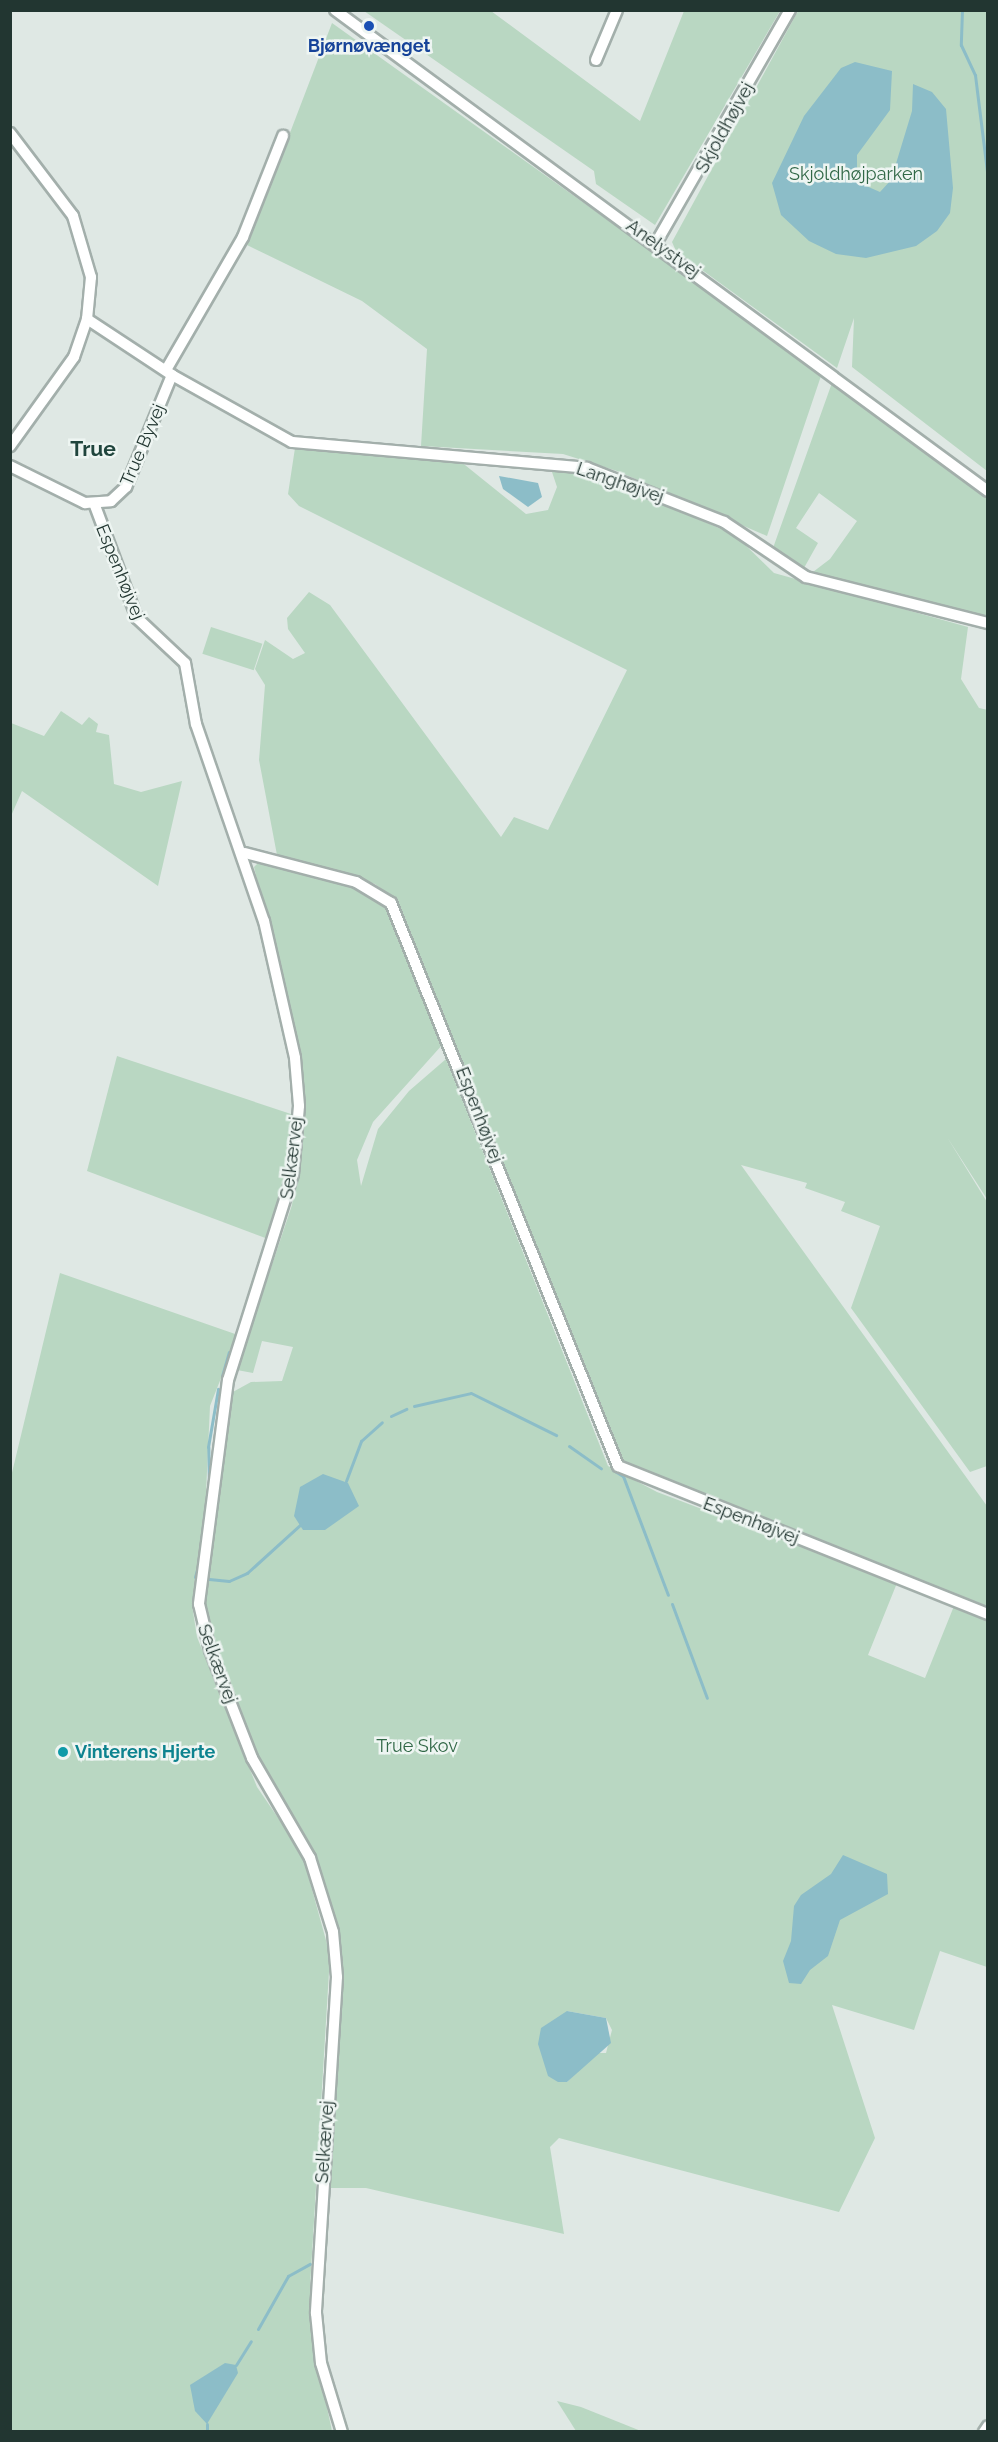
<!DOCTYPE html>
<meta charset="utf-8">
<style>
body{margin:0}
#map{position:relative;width:998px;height:2442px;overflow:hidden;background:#dfe8e4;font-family:Raleway,sans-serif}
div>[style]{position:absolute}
.green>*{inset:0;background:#b9d7c2;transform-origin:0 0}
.water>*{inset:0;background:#8cbdc8}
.stream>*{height:3px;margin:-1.5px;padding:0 1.5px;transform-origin:1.5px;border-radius:1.5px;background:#8cbdc8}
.roads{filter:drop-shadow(2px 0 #a3afab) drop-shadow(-2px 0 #a3afab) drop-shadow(0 2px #a3afab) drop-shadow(0 -2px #a3afab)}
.minor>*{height:10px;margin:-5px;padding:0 5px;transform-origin:5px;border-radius:5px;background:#fff}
.dots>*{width:16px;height:16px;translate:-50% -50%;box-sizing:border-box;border:3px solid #eef5f2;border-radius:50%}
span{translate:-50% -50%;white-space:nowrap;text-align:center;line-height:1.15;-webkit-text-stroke:5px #eef5f2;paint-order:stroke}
.transit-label{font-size:18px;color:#164399;font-weight:700}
.street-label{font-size:18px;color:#223631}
.park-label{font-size:18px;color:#316847}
.culture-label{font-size:18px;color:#0d838f;font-weight:700}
.left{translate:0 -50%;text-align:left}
.quarter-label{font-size:21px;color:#20453d;font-weight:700}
.frame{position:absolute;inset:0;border:12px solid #223631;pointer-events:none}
</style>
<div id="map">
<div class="green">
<i style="clip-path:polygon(364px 11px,491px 11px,640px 121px,684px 11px,780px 11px,655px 225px,596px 184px,594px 171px)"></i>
<i style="clip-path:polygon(798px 11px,987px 11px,987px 471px,852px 367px,854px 318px,837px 368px,676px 251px,672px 242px)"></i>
<i style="clip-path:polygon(332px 23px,822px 373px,767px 536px,617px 471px,563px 454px,421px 446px,427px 349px,362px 301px,247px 245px)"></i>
<i style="clip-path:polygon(833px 380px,987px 499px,987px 616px,813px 572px,830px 559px,857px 521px,819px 493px,796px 528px,818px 543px,804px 568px,786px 562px,773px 548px)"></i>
<i style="clip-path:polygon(295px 448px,460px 461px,526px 514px,548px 510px,557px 487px,551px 469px,610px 481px,735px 535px,774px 573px,968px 627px,961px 679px,979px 708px,988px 710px,987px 1199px,947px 1137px,987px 1202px,987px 1466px,970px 1472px,851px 1308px,880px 1226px,841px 1211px,845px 1202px,805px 1188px,807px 1183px,741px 1165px,987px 1506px,987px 1606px,630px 1466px,615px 1454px,397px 901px,375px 884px,277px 855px,259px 760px,265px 685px,255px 669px,265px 640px,293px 659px,305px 653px,288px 629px,287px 618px,309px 592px,330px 605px,501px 837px,514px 817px,548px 830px,627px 670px,299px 506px,288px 494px)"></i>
<i style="left:211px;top:627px;width:54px;height:28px;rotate:18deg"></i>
<i style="clip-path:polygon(61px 711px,82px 725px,89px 717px,98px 724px,96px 732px,109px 735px,114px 784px,141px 792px,182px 781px,158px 886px,22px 791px,11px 816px,11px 723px,44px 736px)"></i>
<i style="clip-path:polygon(evenodd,259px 862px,363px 887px,390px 910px,443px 1044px,373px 1122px,357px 1160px,361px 1186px,378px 1129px,409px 1091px,446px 1059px,608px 1466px,657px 1492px,897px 1583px,868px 1655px,925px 1678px,954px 1606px,987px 1619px,987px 1967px,940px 1951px,914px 2030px,832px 2005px,875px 2138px,839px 2212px,559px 2138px,550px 2147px,564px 2234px,366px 2188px,322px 2188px,340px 1983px,330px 1906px,262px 1766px,204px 1612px,231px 1393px,251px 1382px,282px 1381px,293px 1347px,262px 1341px,253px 1373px,237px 1370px,292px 1205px,305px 1116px,300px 1060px,254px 867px,259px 862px,567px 2011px,606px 2018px,612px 2030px,606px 2053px,595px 2053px,567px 2082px,567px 2011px)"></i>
<i style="clip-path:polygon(117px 1056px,294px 1115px,282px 1205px,268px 1239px,87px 1171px)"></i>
<i style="clip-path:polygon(60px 1273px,238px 1335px,210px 1406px,205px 1515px,192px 1605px,197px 1637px,257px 1787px,302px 1853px,330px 1955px,310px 2287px,312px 2337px,332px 2431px,11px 2432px,10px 1481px)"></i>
<i style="clip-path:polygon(557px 2401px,581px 2407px,641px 2431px,576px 2431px)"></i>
</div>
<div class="water">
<i style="clip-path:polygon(855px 62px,892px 71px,890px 110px,857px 155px,857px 182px,880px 192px,891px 180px,912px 111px,913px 84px,932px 92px,946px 109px,953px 188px,950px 213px,937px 231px,916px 246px,866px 258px,836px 254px,809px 241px,781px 215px,772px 183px,804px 116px,841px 68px)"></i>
<i style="clip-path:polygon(499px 476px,538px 483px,542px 497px,528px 507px,503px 489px)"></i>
<i style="clip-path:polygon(323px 1474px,348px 1483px,359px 1506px,325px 1530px,303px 1530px,294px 1516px,300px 1487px)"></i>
<i style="clip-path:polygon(843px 1855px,887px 1874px,888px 1894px,840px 1920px,828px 1956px,810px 1970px,801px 1984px,789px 1983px,783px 1961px,791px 1941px,794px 1906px,801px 1895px,831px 1874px)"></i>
<i style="clip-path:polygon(567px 2011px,606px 2018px,611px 2043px,567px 2082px,558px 2082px,548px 2076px,538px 2044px,541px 2028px)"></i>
<i style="clip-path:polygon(225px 2363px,236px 2365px,238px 2373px,207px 2424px,195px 2411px,190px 2385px)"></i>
</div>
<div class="stream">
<i style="left:962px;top:10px;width:35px;rotate:92deg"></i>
<i style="left:961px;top:45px;width:33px;rotate:65deg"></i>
<i style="left:975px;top:75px;width:105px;rotate:82.9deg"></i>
<i style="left:222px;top:1376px;width:25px;rotate:-74deg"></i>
<i style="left:414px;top:1406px;width:58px;rotate:-12.8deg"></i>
<i style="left:471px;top:1393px;width:95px;rotate:26.3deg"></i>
<i style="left:391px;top:1416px;width:17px;rotate:-25deg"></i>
<i style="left:569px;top:1446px;width:39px;rotate:35deg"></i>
<i style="left:613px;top:1470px;width:12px;rotate:31deg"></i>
<i style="left:623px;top:1476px;width:127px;rotate:69.3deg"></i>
<i style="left:346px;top:1481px;width:43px;rotate:-69.4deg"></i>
<i style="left:361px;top:1441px;width:28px;rotate:-42deg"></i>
<i style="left:209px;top:1486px;width:39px;rotate:-91deg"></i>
<i style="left:208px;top:1447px;width:59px;rotate:-80.2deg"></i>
<i style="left:195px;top:1577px;width:24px;rotate:-75deg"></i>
<i style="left:209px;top:1579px;width:20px;rotate:6deg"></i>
<i style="left:229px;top:1581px;width:20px;rotate:-24deg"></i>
<i style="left:247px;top:1573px;width:72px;rotate:-42.2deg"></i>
<i style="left:672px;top:1604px;width:100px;rotate:69.6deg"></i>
<i style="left:258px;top:2329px;width:61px;rotate:-60.5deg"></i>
<i style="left:288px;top:2276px;width:25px;rotate:-29deg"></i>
<i style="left:236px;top:2365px;width:28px;rotate:-58deg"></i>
<i style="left:207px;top:2432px;width:8px;rotate:-90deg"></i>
</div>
<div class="roads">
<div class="minor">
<i style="left:335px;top:10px;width:811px;rotate:36.38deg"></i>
<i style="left:596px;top:60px;width:54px;rotate:-67.2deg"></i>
<i style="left:10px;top:133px;width:104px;rotate:52.8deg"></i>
<i style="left:73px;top:216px;width:64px;rotate:73.6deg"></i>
<i style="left:91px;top:277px;width:42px;rotate:95.4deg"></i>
<i style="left:87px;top:319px;width:40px;rotate:108.9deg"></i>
<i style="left:74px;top:357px;width:110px;rotate:125.7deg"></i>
<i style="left:656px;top:243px;width:269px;rotate:-60.1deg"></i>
<i style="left:166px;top:370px;width:154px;rotate:-59.9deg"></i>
<i style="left:243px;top:237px;width:109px;rotate:-68.4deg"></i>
<i style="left:172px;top:375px;width:137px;rotate:29.2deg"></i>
<i style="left:292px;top:442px;width:296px;rotate:5deg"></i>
<i style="left:587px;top:468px;width:147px;rotate:21.5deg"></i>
<i style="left:724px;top:522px;width:99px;rotate:33.9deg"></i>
<i style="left:806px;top:577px;width:188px;rotate:14.2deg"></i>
<i style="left:10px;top:466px;width:84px;rotate:26.3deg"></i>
<i style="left:85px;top:503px;width:26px;rotate:-4deg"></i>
<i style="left:111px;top:501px;width:21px;rotate:-43deg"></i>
<i style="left:126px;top:487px;width:121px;rotate:-67.7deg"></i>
<i style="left:172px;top:375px;width:102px;rotate:-146.6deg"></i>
<i style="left:94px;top:503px;width:123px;rotate:69.5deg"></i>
<i style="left:137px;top:618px;width:66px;rotate:43.2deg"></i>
<i style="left:185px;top:663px;width:62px;rotate:79.8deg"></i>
<i style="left:196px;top:724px;width:208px;rotate:71deg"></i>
<i style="left:264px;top:921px;width:140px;rotate:77.2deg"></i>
<i style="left:295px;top:1058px;width:48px;rotate:85.2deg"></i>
<i style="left:299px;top:1106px;width:68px;rotate:95deg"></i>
<i style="left:293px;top:1174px;width:216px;rotate:107.5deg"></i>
<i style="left:228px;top:1380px;width:226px;rotate:97.4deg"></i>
<i style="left:199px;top:1604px;width:47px;rotate:76.6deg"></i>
<i style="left:210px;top:1650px;width:116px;rotate:68.7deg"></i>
<i style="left:252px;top:1758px;width:116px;rotate:59.9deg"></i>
<i style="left:310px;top:1858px;width:77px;rotate:72.7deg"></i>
<i style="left:333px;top:1932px;width:45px;rotate:84.9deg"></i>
<i style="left:337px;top:1977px;width:337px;rotate:93.6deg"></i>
<i style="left:316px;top:2313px;width:50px;rotate:84.3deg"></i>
<i style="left:321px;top:2363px;width:72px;rotate:73.1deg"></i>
<i style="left:245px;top:853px;width:115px;rotate:14.6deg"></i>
<i style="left:356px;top:882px;width:41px;rotate:31deg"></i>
<i style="left:391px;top:903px;width:607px;rotate:68.04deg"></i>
<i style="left:618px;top:1466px;width:399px;rotate:21.8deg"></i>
<i style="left:984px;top:2432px;width:7px;rotate:-56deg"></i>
</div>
</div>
<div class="dots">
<i style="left:369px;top:26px;background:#1a4fb4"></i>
<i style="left:63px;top:1752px;background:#0f9aa8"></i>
</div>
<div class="transit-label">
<span style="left:369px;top:46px">Bjørnøvænget</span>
</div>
<div class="street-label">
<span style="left:725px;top:128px;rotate:-61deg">Skjoldhøjvej</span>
<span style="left:663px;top:249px;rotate:36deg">Anelystvej</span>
<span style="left:143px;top:445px;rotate:-67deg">True Byvej</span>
<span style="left:620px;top:483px;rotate:19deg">Langhøjvej</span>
<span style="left:120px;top:572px;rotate:68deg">Espenhøjvej</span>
<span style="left:479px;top:1115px;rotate:69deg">Espenhøjvej</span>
<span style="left:292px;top:1158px;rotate:-83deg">Selkærvej</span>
<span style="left:751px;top:1521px;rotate:21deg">Espenhøjvej</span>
<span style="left:217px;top:1664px;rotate:70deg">Selkærvej</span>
<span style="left:325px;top:2142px;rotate:-86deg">Selkærvej</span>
</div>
<div class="park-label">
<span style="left:856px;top:174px">Skjoldhøjparken</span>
<span style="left:417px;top:1746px">True Skov</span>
</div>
<div class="culture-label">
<span class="left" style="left:75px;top:1752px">Vinterens Hjerte</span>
</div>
<div class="quarter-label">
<span style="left:93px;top:449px">True</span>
</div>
<div class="frame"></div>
</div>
